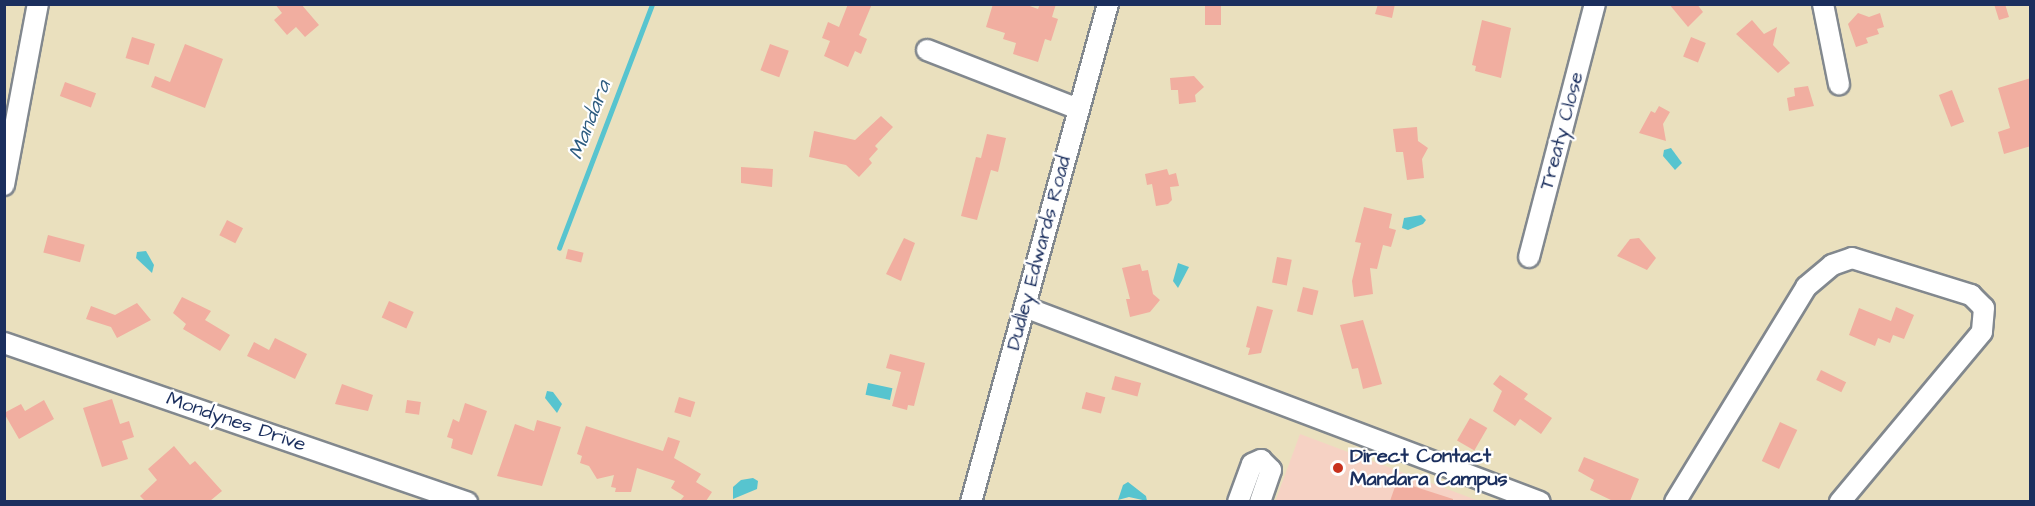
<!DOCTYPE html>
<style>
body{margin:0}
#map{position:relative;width:2035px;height:506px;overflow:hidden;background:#eae0be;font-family:"Architects Daughter",sans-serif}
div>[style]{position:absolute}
.built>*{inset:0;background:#f6d2c4}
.water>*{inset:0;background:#57c4cf;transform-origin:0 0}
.stream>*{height:4.5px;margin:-2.25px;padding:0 2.25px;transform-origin:2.25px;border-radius:2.25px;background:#57c4cf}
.building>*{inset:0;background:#f1aea0;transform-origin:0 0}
.roads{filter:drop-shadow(2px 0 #82888e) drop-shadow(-2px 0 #82888e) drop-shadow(0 2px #82888e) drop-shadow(0 -2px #82888e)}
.minor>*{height:20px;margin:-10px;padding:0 10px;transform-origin:10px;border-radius:10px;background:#fff}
.dots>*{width:16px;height:16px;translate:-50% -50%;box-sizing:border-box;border:3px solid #fff;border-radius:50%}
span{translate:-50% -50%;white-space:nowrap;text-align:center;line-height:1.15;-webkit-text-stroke:4.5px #fff;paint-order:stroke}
.street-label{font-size:20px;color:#1b2f5e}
.poi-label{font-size:20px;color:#1b2f5e;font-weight:700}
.left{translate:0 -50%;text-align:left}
.water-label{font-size:21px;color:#2d5c80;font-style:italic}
.frame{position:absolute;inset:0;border:6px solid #1b2f5e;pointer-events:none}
</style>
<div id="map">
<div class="built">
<i style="clip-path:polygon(1300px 434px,1479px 501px,1275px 502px)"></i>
</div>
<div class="water">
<i style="clip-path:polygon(1671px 148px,1682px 163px,1675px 170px,1663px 156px,1664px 150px)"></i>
<i style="clip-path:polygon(1421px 215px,1426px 220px,1423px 224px,1408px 230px,1402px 228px,1404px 218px)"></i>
<i style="clip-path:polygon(146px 251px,154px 265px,152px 273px,136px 258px,137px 252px)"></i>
<i style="clip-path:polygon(1178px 263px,1189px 267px,1178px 288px,1173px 281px)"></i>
<i style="left:868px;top:383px;width:25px;height:12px;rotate:12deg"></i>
<i style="clip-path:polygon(547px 391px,553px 392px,562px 404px,557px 413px,545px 398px)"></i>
<i style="clip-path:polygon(753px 478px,758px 481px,757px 489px,733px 499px,733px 487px,741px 480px)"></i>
<i style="clip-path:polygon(1128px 482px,1146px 496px,1147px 501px,1129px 497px,1118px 500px,1123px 485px)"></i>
</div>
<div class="stream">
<i style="left:559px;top:248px;width:261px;rotate:-69.1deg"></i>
</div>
<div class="building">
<i style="clip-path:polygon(275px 4px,301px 4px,319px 25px,305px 37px,296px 27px,287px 35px,274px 20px,282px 13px)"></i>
<i style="clip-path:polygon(848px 4px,872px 4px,859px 35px,867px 39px,861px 54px,855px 51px,848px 67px,824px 56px,830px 41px,822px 38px,828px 22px,839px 27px)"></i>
<i style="clip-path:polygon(993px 4px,1024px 4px,1038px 9px,1040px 4px,1056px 4px,1052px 17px,1058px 19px,1051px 41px,1045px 39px,1038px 62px,1013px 54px,1016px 43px,1003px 39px,1005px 33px,986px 27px)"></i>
<i style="left:1205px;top:4px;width:16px;height:21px"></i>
<i style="clip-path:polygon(1378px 4px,1395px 4px,1392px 18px,1375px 14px)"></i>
<i style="clip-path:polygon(1669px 4px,1697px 4px,1703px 12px,1688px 27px)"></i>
<i style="clip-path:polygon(1994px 4px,2005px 4px,2009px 17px,1999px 20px)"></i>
<i style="clip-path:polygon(1858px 13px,1869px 17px,1880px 13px,1884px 27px,1877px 29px,1879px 34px,1866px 38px,1868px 43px,1856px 47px,1848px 24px)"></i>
<i style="clip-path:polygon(1482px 20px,1511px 28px,1501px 78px,1475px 71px,1476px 66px,1472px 65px)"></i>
<i style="clip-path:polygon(1752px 20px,1764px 34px,1777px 27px,1773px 45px,1790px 63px,1778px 73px,1736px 34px)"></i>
<i style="left:132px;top:37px;width:24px;height:22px;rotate:17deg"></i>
<i style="left:1691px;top:37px;width:16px;height:21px;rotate:22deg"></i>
<i style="clip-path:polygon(185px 44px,223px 59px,205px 108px,151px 87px,155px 76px,170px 82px)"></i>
<i style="left:770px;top:44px;width:20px;height:28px;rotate:20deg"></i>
<i style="clip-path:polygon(1194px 76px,1204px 87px,1195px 95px,1196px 102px,1179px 104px,1178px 90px,1171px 90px,1170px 78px)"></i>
<i style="clip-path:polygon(2031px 78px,2031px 146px,2004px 154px,1998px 132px,2010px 128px,1998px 88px)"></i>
<i style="left:65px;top:82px;width:33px;height:15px;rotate:20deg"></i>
<i style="clip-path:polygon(1808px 86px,1814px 106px,1789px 111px,1787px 98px,1795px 96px,1794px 88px)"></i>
<i style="left:1952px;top:90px;width:34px;height:14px;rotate:69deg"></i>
<i style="clip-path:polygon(1659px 106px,1670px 112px,1663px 124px,1666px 141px,1639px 133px,1651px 111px,1655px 113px)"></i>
<i style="clip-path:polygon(881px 116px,893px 127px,875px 146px,878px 149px,869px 159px,872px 163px,859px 177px,846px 165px,809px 157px,814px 131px,855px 140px)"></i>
<i style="clip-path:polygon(1417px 127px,1418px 141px,1428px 148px,1422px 159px,1424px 178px,1407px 180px,1403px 152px,1396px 152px,1393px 129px)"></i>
<i style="clip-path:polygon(987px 134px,1006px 138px,998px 172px,991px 170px,977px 220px,961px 216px,976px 157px,981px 158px)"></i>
<i style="clip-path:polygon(741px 167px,773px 169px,772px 187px,741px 183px)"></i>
<i style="clip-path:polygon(1167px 169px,1169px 175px,1176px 173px,1179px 186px,1170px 187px,1172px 200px,1168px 204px,1156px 206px,1152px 184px,1147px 185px,1145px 174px)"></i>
<i style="clip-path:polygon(1364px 207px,1392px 214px,1389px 228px,1396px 230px,1391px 247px,1383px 245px,1377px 269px,1370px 268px,1373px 294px,1354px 297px,1352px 281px,1361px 243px,1355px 242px)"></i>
<i style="left:227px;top:220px;width:18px;height:17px;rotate:27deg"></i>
<i style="left:48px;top:235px;width:38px;height:18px;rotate:15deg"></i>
<i style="clip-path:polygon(904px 238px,915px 243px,901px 281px,886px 274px)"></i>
<i style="clip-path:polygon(1639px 238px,1656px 258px,1647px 270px,1617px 256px,1630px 239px)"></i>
<i style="left:568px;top:249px;width:16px;height:10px;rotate:14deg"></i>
<i style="left:1277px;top:257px;width:15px;height:26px;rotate:11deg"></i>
<i style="clip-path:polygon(1140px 264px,1142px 271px,1148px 270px,1153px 294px,1160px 300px,1150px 312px,1130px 317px,1126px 299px,1130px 299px,1122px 268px)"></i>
<i style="left:1303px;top:287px;width:16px;height:25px;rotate:14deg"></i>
<i style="clip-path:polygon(182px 297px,211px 311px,205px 320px,230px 335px,220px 351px,183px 329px,186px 324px,173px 313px)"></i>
<i style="left:389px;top:301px;width:27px;height:18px;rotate:24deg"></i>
<i style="clip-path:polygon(137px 303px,151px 320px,117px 338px,111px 327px,86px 319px,91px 306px,115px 315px)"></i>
<i style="clip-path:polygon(1257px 306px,1273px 310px,1261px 353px,1248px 355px,1250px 348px,1246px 347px)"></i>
<i style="clip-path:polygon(1896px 307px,1914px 315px,1904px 339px,1893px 335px,1890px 343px,1878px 338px,1875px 346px,1849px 335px,1859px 308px,1891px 321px)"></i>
<i style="clip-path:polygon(1363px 320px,1382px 384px,1363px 389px,1358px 368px,1352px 369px,1340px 325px)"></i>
<i style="clip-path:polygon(275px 338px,307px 354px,295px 379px,247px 356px,254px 342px,269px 350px)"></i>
<i style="clip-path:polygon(890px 354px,925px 363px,914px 406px,908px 405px,907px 410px,892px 406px,901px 372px,886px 368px)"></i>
<i style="left:1821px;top:370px;width:28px;height:11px;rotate:26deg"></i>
<i style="clip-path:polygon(1500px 375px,1528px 394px,1524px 399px,1552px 418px,1541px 434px,1520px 419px,1515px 426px,1493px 411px,1502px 391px,1493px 384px)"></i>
<i style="left:1115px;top:376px;width:27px;height:14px;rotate:15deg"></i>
<i style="clip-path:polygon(342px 384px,373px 395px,368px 411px,335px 404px)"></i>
<i style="left:1086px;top:392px;width:20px;height:17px;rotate:15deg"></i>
<i style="left:679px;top:397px;width:17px;height:16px;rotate:17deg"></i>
<i style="clip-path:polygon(112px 399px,120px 424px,129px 421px,134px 437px,122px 441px,128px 459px,102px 467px,83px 408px)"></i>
<i style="clip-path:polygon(44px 400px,54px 419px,19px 439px,4px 413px,21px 404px,25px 411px)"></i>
<i style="left:407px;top:400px;width:14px;height:13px;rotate:8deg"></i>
<i style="clip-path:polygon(465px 403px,487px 411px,472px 455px,451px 448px,453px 439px,447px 437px,453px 419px,459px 422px)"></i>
<i style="left:1470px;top:418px;width:20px;height:26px;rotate:30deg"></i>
<i style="clip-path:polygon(537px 420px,561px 427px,542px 486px,497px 476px,515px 424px,534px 431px)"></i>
<i style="left:1780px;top:422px;width:19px;height:43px;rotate:25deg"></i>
<i style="clip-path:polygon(586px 426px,663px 451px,668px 437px,680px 441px,674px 458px,701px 474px,696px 482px,712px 492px,706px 501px,680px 501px,684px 496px,671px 488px,675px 481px,637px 468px,631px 492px,615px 492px,616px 488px,611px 487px,614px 475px,597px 479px,589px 466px,580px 463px,582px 456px,577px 454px)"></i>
<i style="clip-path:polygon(174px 446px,190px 465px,195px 461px,222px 491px,210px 501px,145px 501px,140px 496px,157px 480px,148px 469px)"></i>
<i style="clip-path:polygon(1584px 457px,1639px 479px,1630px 501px,1613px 501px,1590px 490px,1594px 480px,1578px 471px)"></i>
<i style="clip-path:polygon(1397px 481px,1453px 499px,1453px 501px,1390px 501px)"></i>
</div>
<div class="roads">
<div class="minor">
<i style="left:1823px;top:4px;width:82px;rotate:78.7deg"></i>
<i style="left:927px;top:50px;width:162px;rotate:21.3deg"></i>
<i style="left:4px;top:185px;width:184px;rotate:-79.4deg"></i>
<i style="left:1529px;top:257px;width:261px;rotate:-75.4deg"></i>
<i style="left:1027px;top:308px;width:548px;rotate:20.71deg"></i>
<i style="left:4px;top:343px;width:490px;rotate:19deg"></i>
<i style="left:971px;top:502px;width:517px;rotate:-74.62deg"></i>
<i style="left:1238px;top:502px;width:40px;rotate:-69.8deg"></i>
<i style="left:1252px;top:464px;width:10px;rotate:-24deg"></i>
<i style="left:1261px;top:460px;width:14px;rotate:45deg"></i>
<i style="left:1271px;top:470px;width:34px;rotate:109deg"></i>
<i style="left:1675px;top:502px;width:252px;rotate:-58.6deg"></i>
<i style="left:1806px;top:287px;width:34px;rotate:-40deg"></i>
<i style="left:1832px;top:265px;width:21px;rotate:-19deg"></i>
<i style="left:1852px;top:258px;width:125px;rotate:17.3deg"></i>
<i style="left:1971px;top:295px;width:18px;rotate:45deg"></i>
<i style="left:1984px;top:308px;width:24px;rotate:95deg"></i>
<i style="left:1982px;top:332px;width:222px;rotate:129.9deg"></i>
</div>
</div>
<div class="dots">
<i style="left:1338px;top:468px;background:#c8321e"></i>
</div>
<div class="street-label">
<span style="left:1562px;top:131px;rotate:-75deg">Treaty Close</span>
<span style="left:1039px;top:253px;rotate:-75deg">Dudley Edwards Road</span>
<span style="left:236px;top:422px;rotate:19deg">Mondynes Drive</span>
</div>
<div class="poi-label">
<span class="left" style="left:1350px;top:468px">Direct Contact<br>Mandara Campus</span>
</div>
<div class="water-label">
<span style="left:590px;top:120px;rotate:-69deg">Mandara</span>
</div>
<div class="frame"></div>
</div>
